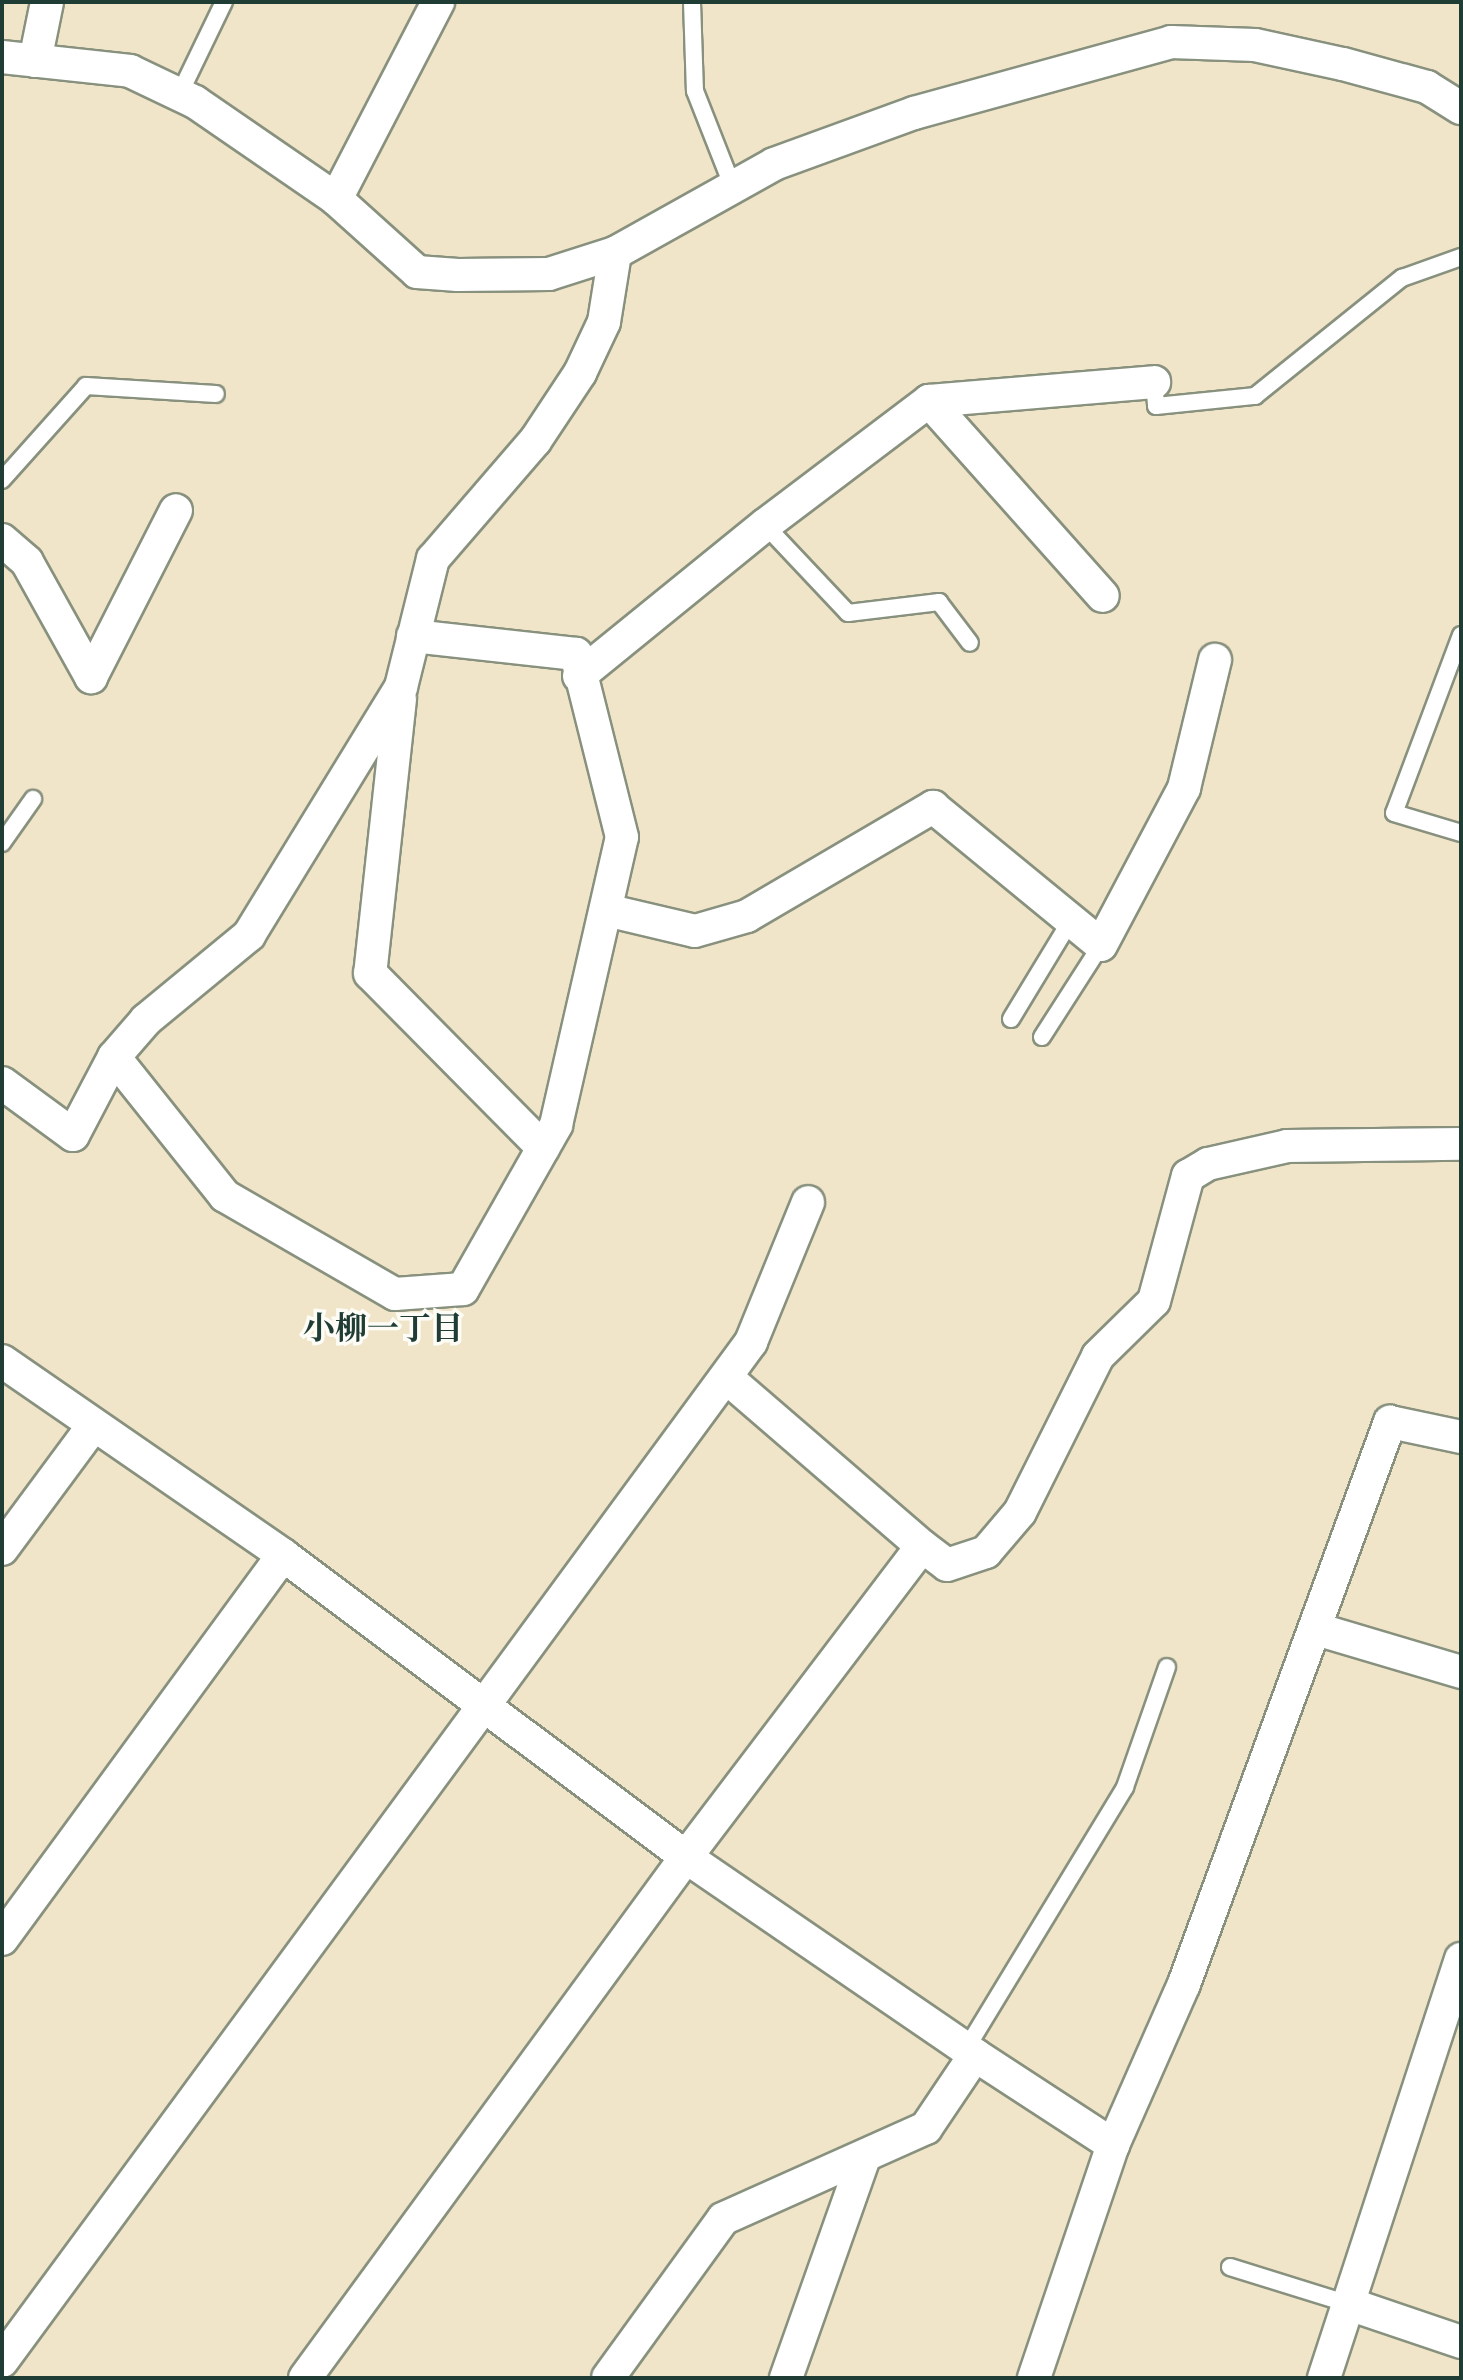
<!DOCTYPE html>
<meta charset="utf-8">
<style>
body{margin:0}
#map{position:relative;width:1463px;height:2380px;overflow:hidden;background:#f0e5c9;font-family:"EB Garamond","Noto Serif JP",serif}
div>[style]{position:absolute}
.roads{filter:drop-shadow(2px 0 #88917e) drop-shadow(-2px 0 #88917e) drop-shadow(0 2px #88917e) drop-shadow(0 -2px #88917e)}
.service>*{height:16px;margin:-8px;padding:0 8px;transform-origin:8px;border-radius:8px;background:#fff}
.minor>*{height:32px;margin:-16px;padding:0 16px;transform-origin:16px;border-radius:16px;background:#fff}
span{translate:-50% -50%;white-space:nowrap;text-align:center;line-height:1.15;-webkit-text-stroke:7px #fdfcf7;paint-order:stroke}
.neighbourhood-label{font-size:32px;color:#1f3d34;font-weight:700}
.frame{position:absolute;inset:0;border:4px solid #1f3d34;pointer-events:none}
</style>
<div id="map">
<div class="roads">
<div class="service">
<i style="left:692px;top:2px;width:89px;rotate:88.1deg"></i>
<i style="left:695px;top:91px;width:101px;rotate:68.5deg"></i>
<i style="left:179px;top:95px;width:103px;rotate:-64.2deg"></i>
<i style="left:1154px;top:382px;width:24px;rotate:85deg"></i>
<i style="left:1156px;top:406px;width:100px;rotate:-5.8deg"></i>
<i style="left:1255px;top:396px;width:189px;rotate:-38.8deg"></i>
<i style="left:1402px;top:278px;width:63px;rotate:-19.6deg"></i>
<i style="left:2px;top:480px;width:126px;rotate:-48.2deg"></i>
<i style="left:86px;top:386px;width:130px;rotate:3.5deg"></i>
<i style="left:765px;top:525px;width:121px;rotate:46.7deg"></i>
<i style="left:848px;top:613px;width:92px;rotate:-6.9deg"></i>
<i style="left:939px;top:602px;width:51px;rotate:52.9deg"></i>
<i style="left:1461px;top:635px;width:190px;rotate:110.6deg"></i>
<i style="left:1394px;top:813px;width:70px;rotate:16.6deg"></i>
<i style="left:2px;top:843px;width:54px;rotate:-54.8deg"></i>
<i style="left:1011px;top:1019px;width:116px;rotate:-58.8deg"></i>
<i style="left:1042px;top:1037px;width:109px;rotate:-57.3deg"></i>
<i style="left:966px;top:2049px;width:306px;rotate:-58.7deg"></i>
<i style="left:1125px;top:1787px;width:127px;rotate:-70.7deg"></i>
<i style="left:1230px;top:2267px;width:125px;rotate:17.3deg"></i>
</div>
<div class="minor">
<i style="left:2px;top:57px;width:129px;rotate:6.2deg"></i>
<i style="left:130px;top:71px;width:72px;rotate:25.5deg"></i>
<i style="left:195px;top:102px;width:171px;rotate:34.5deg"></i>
<i style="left:336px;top:199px;width:109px;rotate:42deg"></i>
<i style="left:417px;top:272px;width:41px;rotate:4.2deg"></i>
<i style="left:458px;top:275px;width:91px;rotate:-0.6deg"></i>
<i style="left:549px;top:274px;width:69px;rotate:-17.7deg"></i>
<i style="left:615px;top:253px;width:182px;rotate:-29.2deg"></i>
<i style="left:774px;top:164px;width:149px;rotate:-20deg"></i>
<i style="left:914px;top:113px;width:267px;rotate:-15.4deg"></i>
<i style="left:1171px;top:42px;width:84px;rotate:2deg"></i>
<i style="left:1255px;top:45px;width:90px;rotate:12.2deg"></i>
<i style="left:1343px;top:64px;width:87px;rotate:15.3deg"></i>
<i style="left:1427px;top:87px;width:40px;rotate:32deg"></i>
<i style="left:35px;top:61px;width:60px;rotate:-78.5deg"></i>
<i style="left:336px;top:199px;width:222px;rotate:-62.6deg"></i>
<i style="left:929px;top:401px;width:261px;rotate:48.3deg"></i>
<i style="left:2px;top:540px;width:33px;rotate:41deg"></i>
<i style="left:27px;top:562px;width:132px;rotate:60.9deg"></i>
<i style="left:91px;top:677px;width:187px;rotate:-63deg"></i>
<i style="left:579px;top:676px;width:240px;rotate:-39.1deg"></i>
<i style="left:765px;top:525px;width:206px;rotate:-37.1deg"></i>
<i style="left:929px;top:401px;width:226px;rotate:-4.8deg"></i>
<i style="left:400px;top:699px;width:276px;rotate:96.2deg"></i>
<i style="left:370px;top:973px;width:246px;rotate:45.3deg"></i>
<i style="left:606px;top:910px;width:91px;rotate:13.3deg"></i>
<i style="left:695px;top:931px;width:54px;rotate:-16.1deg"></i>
<i style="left:747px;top:916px;width:216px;rotate:-30.4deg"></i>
<i style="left:933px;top:807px;width:217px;rotate:39.4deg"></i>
<i style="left:1101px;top:945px;width:178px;rotate:-62.1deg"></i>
<i style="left:1184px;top:788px;width:132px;rotate:-76.4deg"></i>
<i style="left:114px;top:1057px;width:178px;rotate:51.4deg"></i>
<i style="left:225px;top:1196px;width:196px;rotate:30deg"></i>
<i style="left:395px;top:1294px;width:68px;rotate:-4.2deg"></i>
<i style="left:463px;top:1289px;width:189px;rotate:-60.4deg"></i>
<i style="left:556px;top:1125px;width:295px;rotate:-77.1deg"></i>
<i style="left:622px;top:837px;width:189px;rotate:-104.1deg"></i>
<i style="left:576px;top:654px;width:164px;rotate:-173.7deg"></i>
<i style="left:2px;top:1083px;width:88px;rotate:36.2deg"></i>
<i style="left:73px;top:1135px;width:88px;rotate:-62.3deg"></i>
<i style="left:114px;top:1057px;width:49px;rotate:-49.1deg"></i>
<i style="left:146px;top:1020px;width:134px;rotate:-39.5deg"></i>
<i style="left:249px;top:935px;width:291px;rotate:-58.5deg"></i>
<i style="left:401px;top:687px;width:132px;rotate:-76deg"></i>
<i style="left:433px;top:559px;width:156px;rotate:-49.2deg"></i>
<i style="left:535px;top:441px;width:82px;rotate:-56.5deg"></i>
<i style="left:580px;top:373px;width:56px;rotate:-64.8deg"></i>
<i style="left:604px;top:322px;width:70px;rotate:-80.9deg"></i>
<i style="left:2px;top:1361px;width:341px;rotate:34.6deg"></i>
<i style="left:283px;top:1555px;width:504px;rotate:36.85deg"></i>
<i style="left:686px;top:1857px;width:350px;rotate:34.4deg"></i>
<i style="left:975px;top:2055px;width:88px;rotate:123.9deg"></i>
<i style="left:926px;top:2128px;width:222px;rotate:155.9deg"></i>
<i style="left:723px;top:2219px;width:196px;rotate:125.9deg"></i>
<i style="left:726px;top:1377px;width:259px;rotate:40.8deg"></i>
<i style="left:2px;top:1549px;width:153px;rotate:-53.5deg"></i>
<i style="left:1316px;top:1629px;width:151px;rotate:16.5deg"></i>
<i style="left:2px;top:1939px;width:476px;rotate:-53.8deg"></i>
<i style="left:975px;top:2055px;width:165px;rotate:33.1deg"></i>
<i style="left:1349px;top:2304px;width:118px;rotate:18.7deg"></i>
<i style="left:2px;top:2361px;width:1265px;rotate:-53.68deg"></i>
<i style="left:751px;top:1342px;width:151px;rotate:-67.8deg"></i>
<i style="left:305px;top:2378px;width:645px;rotate:-53.82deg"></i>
<i style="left:686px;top:1857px;width:390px;rotate:-52.8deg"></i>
<i style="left:922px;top:1546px;width:31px;rotate:37deg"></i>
<i style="left:947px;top:1565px;width:41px;rotate:-18.4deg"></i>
<i style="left:986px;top:1552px;width:52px;rotate:-49.6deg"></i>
<i style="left:1020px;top:1512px;width:174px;rotate:-63.4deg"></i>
<i style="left:1098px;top:1356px;width:78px;rotate:-44.5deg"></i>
<i style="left:1154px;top:1301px;width:130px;rotate:-74.8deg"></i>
<i style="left:1188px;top:1176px;width:23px;rotate:-31deg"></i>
<i style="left:1208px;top:1164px;width:81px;rotate:-12.8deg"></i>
<i style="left:1287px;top:1146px;width:174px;rotate:-0.7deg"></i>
<i style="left:786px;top:2378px;width:233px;rotate:-70.5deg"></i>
<i style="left:1034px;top:2378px;width:246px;rotate:-71.3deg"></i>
<i style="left:1113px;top:2145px;width:176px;rotate:-66.2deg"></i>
<i style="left:1184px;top:1984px;width:599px;rotate:-69.87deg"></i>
<i style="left:1390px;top:1422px;width:73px;rotate:11.9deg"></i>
<i style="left:1324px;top:2378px;width:441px;rotate:-71.9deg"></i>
</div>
</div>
<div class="neighbourhood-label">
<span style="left:383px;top:1328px">小柳一丁目</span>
</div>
<div class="frame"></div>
</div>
